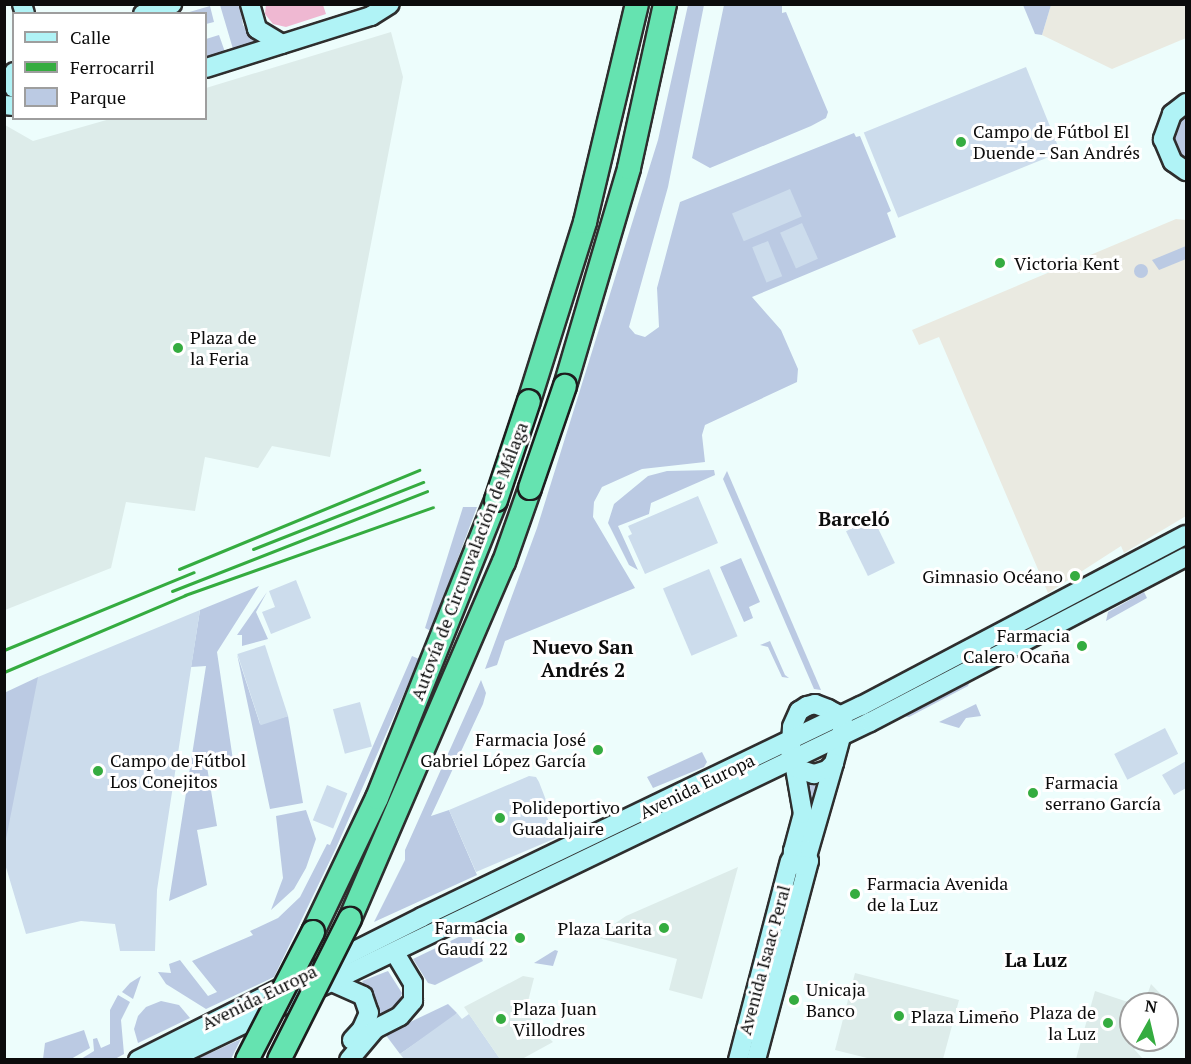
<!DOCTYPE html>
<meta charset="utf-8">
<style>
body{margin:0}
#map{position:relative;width:1191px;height:1064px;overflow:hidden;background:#edfdfc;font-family:"PT Serif",serif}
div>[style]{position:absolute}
.industrial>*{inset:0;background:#eaeae1}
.green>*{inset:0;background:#bbcae3}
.round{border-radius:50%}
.pitch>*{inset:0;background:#ccdcec;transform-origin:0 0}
.plaza>*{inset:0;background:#ddecea}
.water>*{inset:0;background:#efb8d2}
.roads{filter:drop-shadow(2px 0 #2e2e2e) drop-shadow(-2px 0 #2e2e2e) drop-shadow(0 2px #2e2e2e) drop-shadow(0 -2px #2e2e2e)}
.secondary>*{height:18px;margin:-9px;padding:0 9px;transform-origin:9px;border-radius:9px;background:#b0f3f6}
.highway>*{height:22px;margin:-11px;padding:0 11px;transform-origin:11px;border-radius:11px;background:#65e3b0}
.rail>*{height:3px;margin:-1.5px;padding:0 1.5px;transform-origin:1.5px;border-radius:1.5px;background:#35ac40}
.bridges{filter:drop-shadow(2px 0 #1d1d1d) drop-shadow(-2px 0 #1d1d1d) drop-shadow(0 2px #1d1d1d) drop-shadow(0 -2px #1d1d1d)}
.highway-bridge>*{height:22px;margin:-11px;padding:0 11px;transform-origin:11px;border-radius:11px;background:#65e3b0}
.dots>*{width:16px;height:16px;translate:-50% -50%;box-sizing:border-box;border:3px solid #fff;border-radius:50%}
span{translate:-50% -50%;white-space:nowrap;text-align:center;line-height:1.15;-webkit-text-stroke:6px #fff;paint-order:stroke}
.poi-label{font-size:18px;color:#0c0c0c}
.left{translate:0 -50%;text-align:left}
.right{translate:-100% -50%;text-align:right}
.street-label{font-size:18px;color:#0c0c0c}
.neighbourhood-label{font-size:20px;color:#0c0c0c;font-weight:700}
.frame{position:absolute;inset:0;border:6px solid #0c0c0c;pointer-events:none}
.legend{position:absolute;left:12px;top:12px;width:195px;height:108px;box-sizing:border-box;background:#fff;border:2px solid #9e9e9e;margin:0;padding:8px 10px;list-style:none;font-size:18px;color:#0c0c0c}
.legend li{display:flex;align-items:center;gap:12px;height:30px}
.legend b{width:30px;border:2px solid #9e9e9e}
.north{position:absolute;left:1119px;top:992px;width:60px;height:60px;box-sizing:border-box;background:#fff;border:2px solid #9e9e9e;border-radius:50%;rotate:8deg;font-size:16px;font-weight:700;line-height:24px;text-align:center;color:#0c0c0c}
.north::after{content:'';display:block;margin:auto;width:21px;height:27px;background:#35ac40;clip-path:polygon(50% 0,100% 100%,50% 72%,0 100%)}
</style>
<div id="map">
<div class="industrial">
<i style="clip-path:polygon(1051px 5px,1186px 5px,1186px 38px,1112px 69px,1042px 35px)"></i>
<i style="clip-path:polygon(1176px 219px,1186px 220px,1186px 516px,1124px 553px,1121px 546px,1048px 593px,939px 337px,919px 345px,912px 330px)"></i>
</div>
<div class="green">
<i style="clip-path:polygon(220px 5px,240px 5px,243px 25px,255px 42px,233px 49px)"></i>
<i style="clip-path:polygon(688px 5px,704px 5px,668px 187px,629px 327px,635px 334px,645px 337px,659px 327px,657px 288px,680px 202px,854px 133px,856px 137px,860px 136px,891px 211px,887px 213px,896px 237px,752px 297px,781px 330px,798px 369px,797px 382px,705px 425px,702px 435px,705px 462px,642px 469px,602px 487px,594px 502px,593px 517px,635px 588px,505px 641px,497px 665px,485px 669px,537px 528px,658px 140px)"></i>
<i style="clip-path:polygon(724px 5px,782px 5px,782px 13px,786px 12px,828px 112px,826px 118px,811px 126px,710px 168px,692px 158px)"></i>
<i style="clip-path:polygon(1023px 5px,1051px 5px,1042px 35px,1035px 34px)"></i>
<i style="clip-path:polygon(210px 6px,214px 22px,206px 24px,206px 14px,186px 13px)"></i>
<i style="clip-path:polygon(219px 35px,225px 52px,206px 58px,206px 39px)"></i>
<i style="clip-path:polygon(1186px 112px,1186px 159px,1177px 150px,1173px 137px,1180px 118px)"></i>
<i style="clip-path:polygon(1186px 246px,1186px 259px,1159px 270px,1152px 260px)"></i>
<i class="round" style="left:1134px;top:264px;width:14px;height:14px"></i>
<i style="clip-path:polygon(714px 470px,715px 475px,651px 503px,649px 514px,618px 526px,638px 570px,629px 565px,608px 523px,614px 504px,648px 476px,667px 471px)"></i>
<i style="clip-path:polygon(727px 471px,821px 690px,814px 689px,723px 479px)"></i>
<i style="clip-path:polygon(463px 507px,477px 507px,431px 631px,425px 628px)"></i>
<i style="clip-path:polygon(741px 558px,760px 602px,749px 607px,753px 618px,744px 622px,720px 567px)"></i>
<i style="clip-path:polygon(259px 586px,217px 652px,233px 760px,207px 767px,217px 826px,197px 830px,207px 885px,169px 901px,206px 666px,191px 667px,200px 610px)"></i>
<i style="clip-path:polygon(267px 592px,256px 612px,268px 639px,242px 646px,242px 635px,237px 635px)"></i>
<i style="clip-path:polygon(1144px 592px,1147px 598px,1106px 621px,1108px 612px)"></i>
<i style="clip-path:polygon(770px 641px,785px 675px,789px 678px,782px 677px,768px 647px,760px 645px)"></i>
<i style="clip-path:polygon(237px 654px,260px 724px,288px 716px,303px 803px,270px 809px)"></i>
<i style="clip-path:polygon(412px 656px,419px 659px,336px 848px,274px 977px,206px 1009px,166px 984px,158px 972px,171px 973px,169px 964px,180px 960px,208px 996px,217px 992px,192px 961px,253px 935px,250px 931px,278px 918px,300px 897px,327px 844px,330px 845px)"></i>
<i style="clip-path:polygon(38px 677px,38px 682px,5px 849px,4px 693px)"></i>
<i style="clip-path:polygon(971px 678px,968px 686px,909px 717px,897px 715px)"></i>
<i style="clip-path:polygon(481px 680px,486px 693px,483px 704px,431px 816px,449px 810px,477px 875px,374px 922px,405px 860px,405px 850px)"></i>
<i style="clip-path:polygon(976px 704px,981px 716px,966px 718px,959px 728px,939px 722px)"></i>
<i style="clip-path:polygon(702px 752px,707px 762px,704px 767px,653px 788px,647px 777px)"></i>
<i style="clip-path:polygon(822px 777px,813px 808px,802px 782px)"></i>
<i style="clip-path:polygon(306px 810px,316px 839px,306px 868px,294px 889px,271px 910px,283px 878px,276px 816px)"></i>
<i style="clip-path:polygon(469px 932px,483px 961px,435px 985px,428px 983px,413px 959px)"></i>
<i style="clip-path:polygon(555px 950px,558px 951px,553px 966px,534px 963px)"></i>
<i style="clip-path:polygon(388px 971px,402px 993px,399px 1002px,376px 1018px,376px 1004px,362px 981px)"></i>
<i style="clip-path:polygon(141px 976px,133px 999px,122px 992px,130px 983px)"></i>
<i style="clip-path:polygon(118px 995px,130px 1002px,121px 1020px,124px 1054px,115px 1059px,81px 1059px,94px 1051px,93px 1039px,97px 1038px,101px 1048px,110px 1044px,110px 1010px)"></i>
<i style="clip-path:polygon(161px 1001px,179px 1005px,190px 1018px,138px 1043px,134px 1029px,138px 1016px,146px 1007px)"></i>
<i style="clip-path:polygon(448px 1004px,457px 1013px,454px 1017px,400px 1054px,385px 1034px)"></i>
<i style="clip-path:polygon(84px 1030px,90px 1048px,71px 1059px,43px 1059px,45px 1043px)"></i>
<i style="clip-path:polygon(241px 1039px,231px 1059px,197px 1059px)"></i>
</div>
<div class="pitch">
<i style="left:1026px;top:67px;width:92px;height:175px;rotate:68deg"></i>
<i style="left:790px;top:189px;width:30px;height:63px;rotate:67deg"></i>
<i style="left:802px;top:223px;width:39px;height:24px;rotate:66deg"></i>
<i style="left:768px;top:241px;width:38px;height:17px;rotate:68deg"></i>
<i style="clip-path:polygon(698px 496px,718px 543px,645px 574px,628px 536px,632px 534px,628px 526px)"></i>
<i style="left:873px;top:518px;width:50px;height:30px;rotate:64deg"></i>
<i style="left:709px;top:569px;width:73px;height:50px;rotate:67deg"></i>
<i style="clip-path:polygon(296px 580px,311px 618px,271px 634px,262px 612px,275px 607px,269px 591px)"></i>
<i style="clip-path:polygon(200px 610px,157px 890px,155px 951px,120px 951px,115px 924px,81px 921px,26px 934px,5px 864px,4px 849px,38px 677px)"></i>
<i style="left:265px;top:645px;width:75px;height:29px;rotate:72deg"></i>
<i style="left:360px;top:702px;width:46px;height:28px;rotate:75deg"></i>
<i style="left:1165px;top:728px;width:29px;height:57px;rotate:63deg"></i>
<i style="clip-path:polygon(1186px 761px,1186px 788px,1174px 795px,1162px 775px)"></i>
<i style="clip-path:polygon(529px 776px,536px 777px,539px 782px,549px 808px,544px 810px,556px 838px,476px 872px,449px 810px)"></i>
<i style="left:327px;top:785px;width:22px;height:38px;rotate:22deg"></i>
<i style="clip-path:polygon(457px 1013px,462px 1019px,469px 1014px,500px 1059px,404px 1059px,400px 1054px)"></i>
</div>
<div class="plaza">
<i style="clip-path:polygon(391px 32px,403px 77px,330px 457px,272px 446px,258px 468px,205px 457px,195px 511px,126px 502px,111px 568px,5px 610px,5px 125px,33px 141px,110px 119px,206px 118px,206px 88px)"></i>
<i style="clip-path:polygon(738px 867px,702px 999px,669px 990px,677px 959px,595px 937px,626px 916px)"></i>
<i style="clip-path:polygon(855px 973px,959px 1000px,943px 1059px,871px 1059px,835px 1050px)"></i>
<i style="clip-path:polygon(523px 976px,534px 978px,526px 1009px,533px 1023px,553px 1042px,522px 1059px,500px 1059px,464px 1007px)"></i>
<i style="clip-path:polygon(1151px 984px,1177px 1011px,1167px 1020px,1167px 1004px,1144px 1004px)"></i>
<i style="clip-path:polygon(1095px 991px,1134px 1004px,1131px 1004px,1131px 1040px,1144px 1040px,1134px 1049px,1143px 1059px,1076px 1059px)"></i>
</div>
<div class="water">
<i style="clip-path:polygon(266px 4px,323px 5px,326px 14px,286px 27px,273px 24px,265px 14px)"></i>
</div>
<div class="roads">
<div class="secondary">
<i style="left:22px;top:4px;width:10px;rotate:73deg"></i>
<i style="left:250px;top:4px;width:26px;rotate:74deg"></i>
<i style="left:257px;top:29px;width:29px;rotate:31deg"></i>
<i style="left:143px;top:14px;width:31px;rotate:-19deg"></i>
<i style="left:206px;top:68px;width:173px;rotate:-17.5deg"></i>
<i style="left:371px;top:16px;width:22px;rotate:-32deg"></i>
<i style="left:14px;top:72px;width:16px;rotate:90deg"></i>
<i style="left:1186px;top:103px;width:18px;rotate:142deg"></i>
<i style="left:1172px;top:114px;width:27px;rotate:110deg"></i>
<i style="left:1163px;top:139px;width:25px;rotate:67deg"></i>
<i style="left:1173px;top:162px;width:16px;rotate:35deg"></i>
<i style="left:4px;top:105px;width:10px;rotate:6deg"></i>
<i style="left:793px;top:851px;width:38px;rotate:-75deg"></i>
<i style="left:803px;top:814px;width:47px;rotate:-99.9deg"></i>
<i style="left:808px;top:853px;width:94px;rotate:-73.9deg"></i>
<i style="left:834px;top:763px;width:28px;rotate:-75deg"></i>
<i style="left:841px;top:736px;width:13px;rotate:-81deg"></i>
<i style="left:843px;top:723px;width:7px;rotate:-106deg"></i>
<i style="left:841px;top:716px;width:15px;rotate:-152deg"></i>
<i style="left:828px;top:709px;width:14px;rotate:-159deg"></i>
<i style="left:815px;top:704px;width:8px;rotate:166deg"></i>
<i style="left:807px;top:706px;width:9px;rotate:148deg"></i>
<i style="left:799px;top:711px;width:17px;rotate:114deg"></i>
<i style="left:792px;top:727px;width:33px;rotate:93deg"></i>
<i style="left:790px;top:760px;width:9px;rotate:58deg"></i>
<i style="left:795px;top:768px;width:20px;rotate:18deg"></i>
<i style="left:814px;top:774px;width:14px;rotate:-17deg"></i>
<i style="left:827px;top:770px;width:10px;rotate:-45deg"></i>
<i style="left:332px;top:982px;width:34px;rotate:24deg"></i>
<i style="left:363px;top:996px;width:18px;rotate:71deg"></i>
<i style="left:369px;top:1013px;width:17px;rotate:114deg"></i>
<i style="left:362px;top:1029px;width:15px;rotate:132deg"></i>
<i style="left:138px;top:1060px;width:318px;rotate:-26.7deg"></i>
<i style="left:422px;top:917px;width:487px;rotate:-25.7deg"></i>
<i style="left:861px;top:706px;width:367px;rotate:-27.8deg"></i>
<i style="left:169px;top:1060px;width:778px;rotate:-25.74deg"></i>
<i style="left:870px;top:722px;width:356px;rotate:-27.6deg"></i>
<i style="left:349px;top:1060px;width:40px;rotate:-50deg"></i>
<i style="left:375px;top:1029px;width:28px;rotate:-27deg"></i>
<i style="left:400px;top:1016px;width:20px;rotate:-49deg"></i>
<i style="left:413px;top:1001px;width:18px;rotate:-90deg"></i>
<i style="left:413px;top:983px;width:35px;rotate:-121deg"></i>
<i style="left:738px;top:1060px;width:206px;rotate:-75.4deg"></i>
<i style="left:756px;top:1060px;width:206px;rotate:-75.1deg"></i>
<i style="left:809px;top:861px;width:12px;rotate:-110deg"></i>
<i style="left:805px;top:850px;width:12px;rotate:175deg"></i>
<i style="left:793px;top:851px;width:13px;rotate:94deg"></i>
<i style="left:792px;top:864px;width:14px;rotate:8deg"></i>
</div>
<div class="highway">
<i style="left:565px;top:386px;width:227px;rotate:-73.6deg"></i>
<i style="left:629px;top:168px;width:168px;rotate:-77.6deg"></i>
<i style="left:529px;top:401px;width:188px;rotate:-72.6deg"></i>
<i style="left:585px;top:222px;width:224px;rotate:-76.6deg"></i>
<i style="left:350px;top:919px;width:389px;rotate:-66.7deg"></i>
<i style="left:504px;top:562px;width:78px;rotate:-70.6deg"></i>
<i style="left:313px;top:932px;width:148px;rotate:-64.5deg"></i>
<i style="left:377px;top:798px;width:321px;rotate:-68.2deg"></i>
</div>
</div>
<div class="rail">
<i style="left:253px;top:549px;width:183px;rotate:-21.5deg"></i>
<i style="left:179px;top:569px;width:260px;rotate:-22.4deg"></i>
<i style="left:172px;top:591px;width:274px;rotate:-21.4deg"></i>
<i style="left:4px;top:650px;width:205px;rotate:-22.3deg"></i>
<i style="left:4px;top:672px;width:197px;rotate:-23deg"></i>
<i style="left:185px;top:595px;width:263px;rotate:-19.5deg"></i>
</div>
<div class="bridges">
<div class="highway-bridge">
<i style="left:530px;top:488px;width:108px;rotate:-71.1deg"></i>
<i style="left:496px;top:500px;width:104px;rotate:-71.6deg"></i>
<i style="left:247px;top:1060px;width:144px;rotate:-62.7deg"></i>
<i style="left:279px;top:1060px;width:158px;rotate:-63.3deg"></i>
</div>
</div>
<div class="dots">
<i style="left:961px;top:142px;background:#35ac40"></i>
<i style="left:1000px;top:263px;background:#35ac40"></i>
<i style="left:178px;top:348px;background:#35ac40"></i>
<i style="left:1075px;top:576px;background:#35ac40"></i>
<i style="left:1082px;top:646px;background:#35ac40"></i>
<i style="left:598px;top:750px;background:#35ac40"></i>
<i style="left:98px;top:771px;background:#35ac40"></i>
<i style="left:1033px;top:793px;background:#35ac40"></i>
<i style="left:500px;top:818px;background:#35ac40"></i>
<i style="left:855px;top:894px;background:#35ac40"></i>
<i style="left:664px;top:928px;background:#35ac40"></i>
<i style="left:520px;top:938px;background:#35ac40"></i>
<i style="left:794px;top:1000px;background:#35ac40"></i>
<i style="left:899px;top:1016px;background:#35ac40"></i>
<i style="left:501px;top:1019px;background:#35ac40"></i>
<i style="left:1108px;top:1023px;background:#35ac40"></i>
</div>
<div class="poi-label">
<span class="left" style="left:973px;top:142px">Campo de Fútbol El<br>Duende - San Andrés</span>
<span class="left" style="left:1014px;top:263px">Victoria Kent</span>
<span class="left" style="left:190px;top:348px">Plaza de<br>la Feria</span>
<span class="right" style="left:1063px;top:576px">Gimnasio Océano</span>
<span class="right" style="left:1070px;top:646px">Farmacia<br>Calero Ocaña</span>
<span class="right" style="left:586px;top:750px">Farmacia José<br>Gabriel López García</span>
<span class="left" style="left:110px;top:771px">Campo de Fútbol<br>Los Conejitos</span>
<span class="left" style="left:1045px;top:793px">Farmacia<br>serrano García</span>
<span class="left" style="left:512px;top:818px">Polideportivo<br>Guadaljaire</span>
<span class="left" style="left:867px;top:894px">Farmacia Avenida<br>de la Luz</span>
<span class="right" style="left:508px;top:938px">Farmacia<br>Gaudí 22</span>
<span class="right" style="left:652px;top:928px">Plaza Larita</span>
<span class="left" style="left:806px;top:1000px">Unicaja<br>Banco</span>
<span class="left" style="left:513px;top:1019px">Plaza Juan<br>Villodres</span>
<span class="right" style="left:1096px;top:1023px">Plaza de<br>la Luz</span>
<span class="left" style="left:911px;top:1016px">Plaza Limeño</span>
</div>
<div class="street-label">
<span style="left:469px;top:561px;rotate:-69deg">Autovía de Circunvalación de Málaga</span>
<span style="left:697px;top:786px;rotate:-26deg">Avenida Europa</span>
<span style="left:764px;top:960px;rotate:-75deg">Avenida Isaac Peral</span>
<span style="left:259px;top:997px;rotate:-26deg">Avenida Europa</span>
</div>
<div class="neighbourhood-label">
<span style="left:854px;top:518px">Barceló</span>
<span style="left:583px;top:658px">Nuevo San<br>Andrés 2</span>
<span style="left:1036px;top:959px">La Luz</span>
</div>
<div class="frame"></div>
<ul class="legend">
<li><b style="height:8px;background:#b0f3f6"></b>Calle</li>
<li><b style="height:8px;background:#35ac40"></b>Ferrocarril</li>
<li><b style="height:16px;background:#bbcae3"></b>Parque</li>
</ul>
<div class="north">N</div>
</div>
